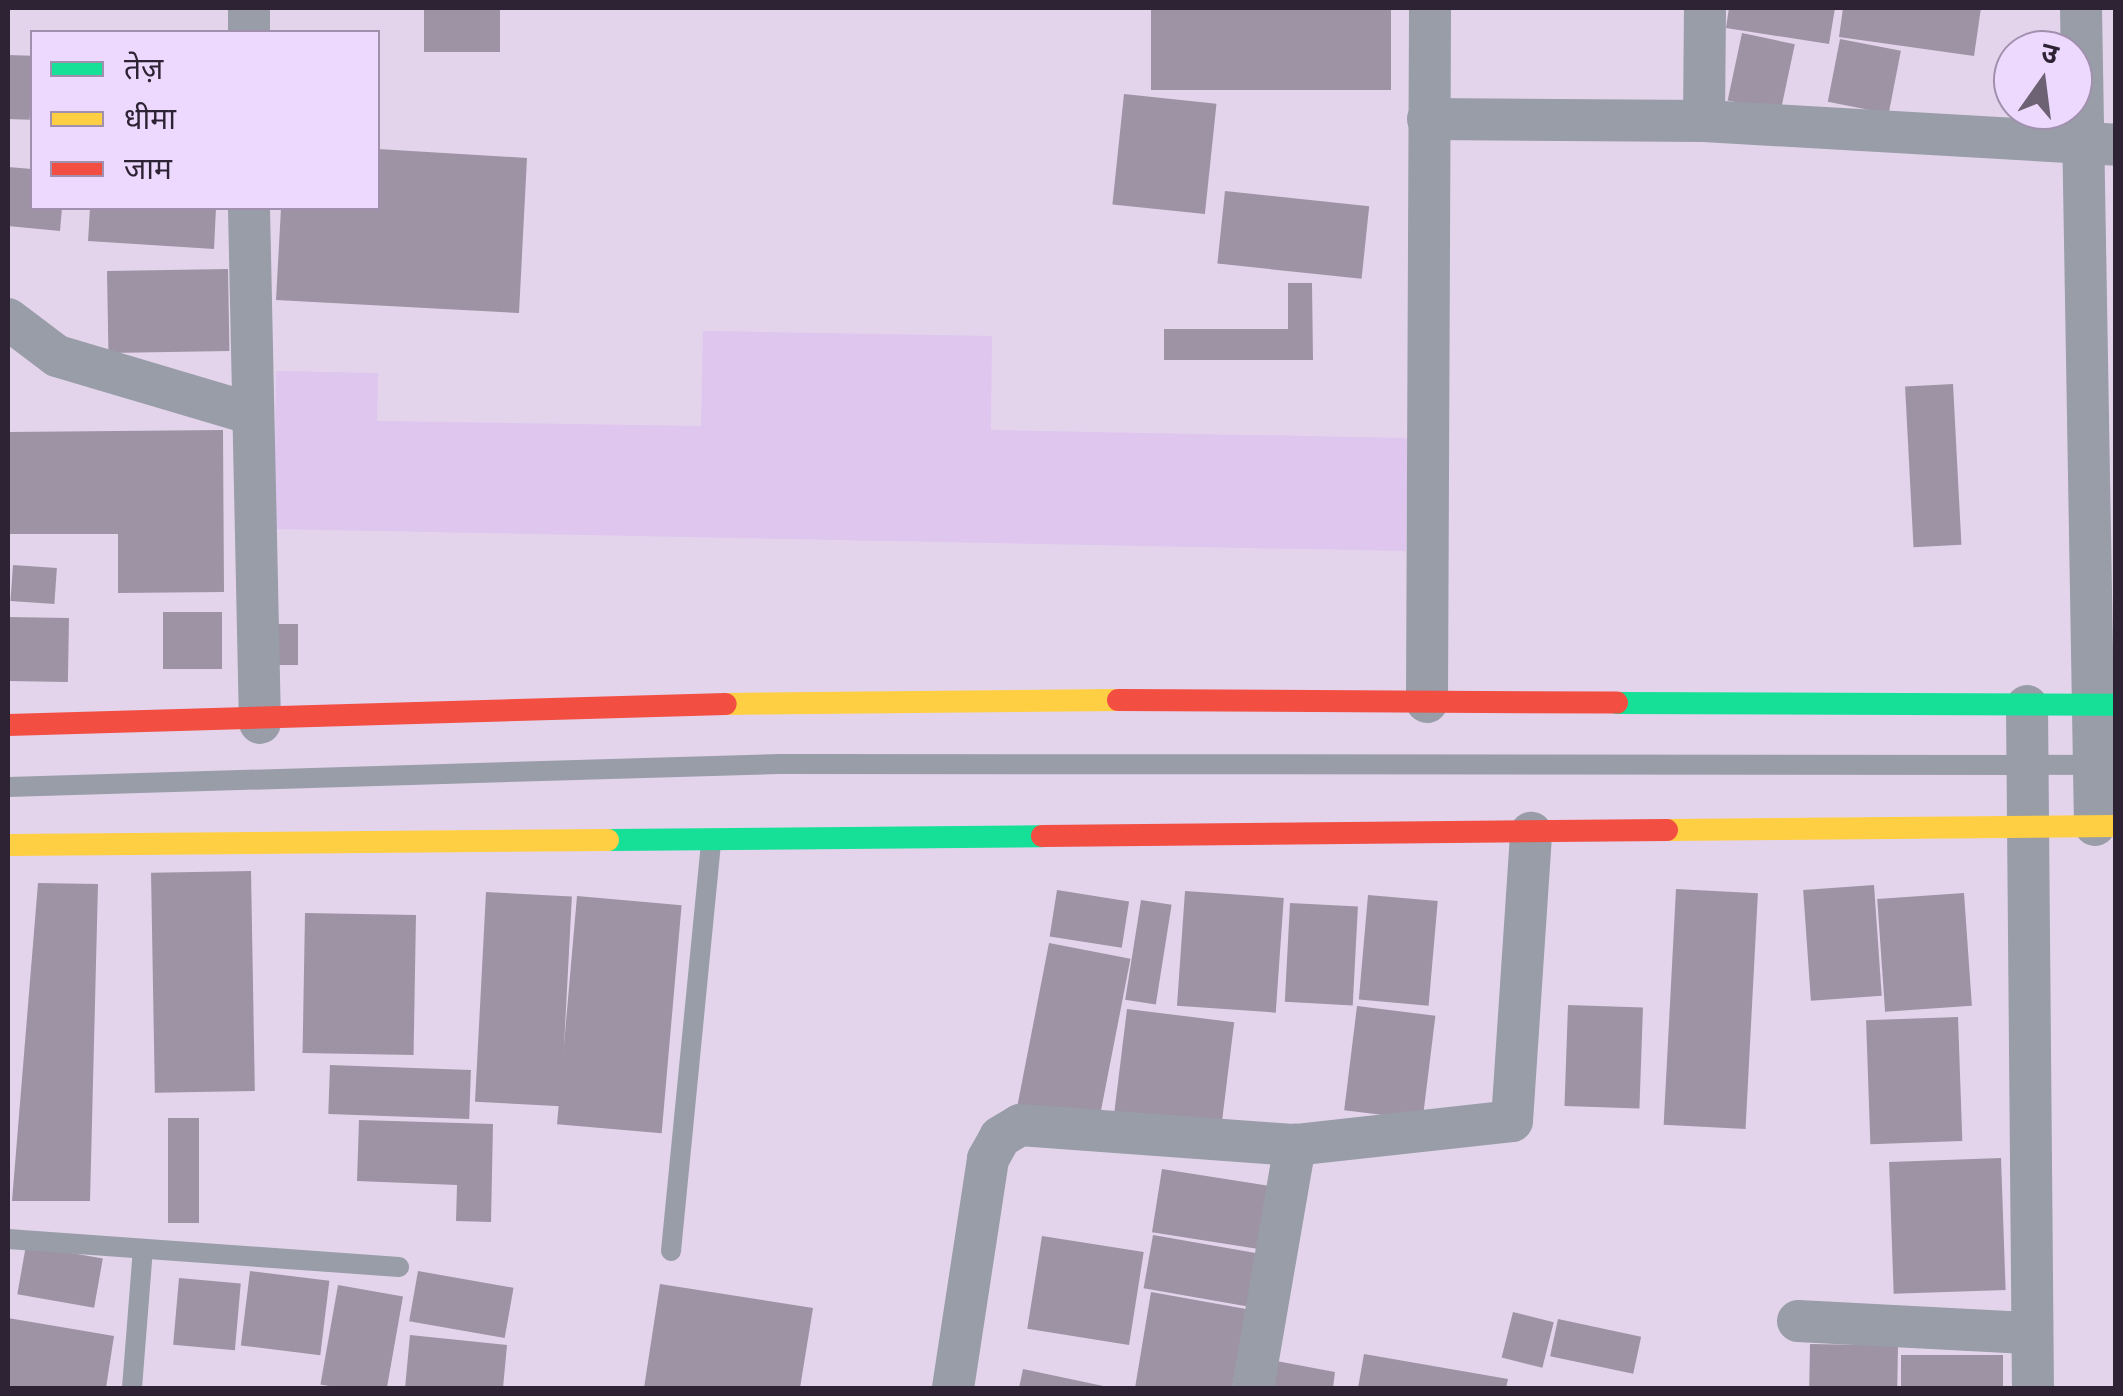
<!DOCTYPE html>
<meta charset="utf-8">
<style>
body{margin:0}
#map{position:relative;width:2123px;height:1396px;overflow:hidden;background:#e3d4ec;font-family:"Archivo Narrow","Noto Sans Devanagari",sans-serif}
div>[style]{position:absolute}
.built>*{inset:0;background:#dec6ee}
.building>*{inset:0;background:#9e93a4;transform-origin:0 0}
.lane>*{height:20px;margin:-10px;padding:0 10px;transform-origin:10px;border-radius:10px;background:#989da8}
.street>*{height:42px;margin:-21px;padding:0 21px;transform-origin:21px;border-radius:21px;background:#989da8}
.fast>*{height:22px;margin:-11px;padding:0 11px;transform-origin:11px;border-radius:11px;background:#16e098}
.slow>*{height:22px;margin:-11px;padding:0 11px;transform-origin:11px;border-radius:11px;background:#ffcf43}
.jam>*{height:22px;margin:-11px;padding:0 11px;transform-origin:11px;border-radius:11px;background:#f24e42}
span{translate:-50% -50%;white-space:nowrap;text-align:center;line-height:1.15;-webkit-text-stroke:10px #eed9fe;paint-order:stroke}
.frame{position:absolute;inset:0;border:10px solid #2d2334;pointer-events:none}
.legend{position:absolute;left:30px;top:30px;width:350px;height:180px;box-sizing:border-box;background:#eed9fe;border:2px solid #a190ad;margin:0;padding:12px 18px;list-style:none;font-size:30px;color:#2d2334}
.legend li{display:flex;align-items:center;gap:20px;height:50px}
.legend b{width:50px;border:2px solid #a190ad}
.north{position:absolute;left:1993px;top:30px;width:100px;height:100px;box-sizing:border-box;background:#eed9fe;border:2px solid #a190ad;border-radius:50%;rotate:14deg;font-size:28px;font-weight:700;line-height:40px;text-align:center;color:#2d2334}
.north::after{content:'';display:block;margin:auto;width:35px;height:45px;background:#6d6174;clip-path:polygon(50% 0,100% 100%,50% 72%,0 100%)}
</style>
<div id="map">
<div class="built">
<i style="clip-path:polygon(703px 331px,992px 336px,991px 430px,1408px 438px,1406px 551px,274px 529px,276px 371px,378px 373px,377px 421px,701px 426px)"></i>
</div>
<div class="building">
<i style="left:424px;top:8px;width:76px;height:44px"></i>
<i style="left:1151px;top:8px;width:240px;height:82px"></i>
<i style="clip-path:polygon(1729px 8px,1835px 8px,1829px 44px,1726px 28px)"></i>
<i style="clip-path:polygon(1843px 8px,1981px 8px,1974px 56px,1839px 37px)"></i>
<i style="left:1742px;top:33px;width:54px;height:69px;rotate:12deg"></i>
<i style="left:1840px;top:39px;width:62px;height:64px;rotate:11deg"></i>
<i style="left:8px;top:55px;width:24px;height:64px;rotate:2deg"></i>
<i style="left:1124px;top:94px;width:93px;height:111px;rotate:6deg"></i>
<i style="clip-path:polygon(378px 149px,527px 158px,519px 313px,276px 300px,281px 208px,378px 208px)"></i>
<i style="clip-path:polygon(8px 167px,32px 169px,32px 208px,62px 208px,60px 231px,8px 226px)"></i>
<i style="left:1225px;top:191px;width:145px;height:73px;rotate:6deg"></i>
<i style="clip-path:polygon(90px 208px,216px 208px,214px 249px,88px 241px)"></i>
<i style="left:228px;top:269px;width:82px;height:121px;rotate:89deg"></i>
<i style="clip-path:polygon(1288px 283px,1312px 283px,1313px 360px,1164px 360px,1164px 329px,1288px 329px)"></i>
<i style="left:1953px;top:384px;width:161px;height:48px;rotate:87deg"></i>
<i style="clip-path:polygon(223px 430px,224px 592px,118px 593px,118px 534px,8px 534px,8px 432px)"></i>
<i style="left:13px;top:565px;width:44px;height:36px;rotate:4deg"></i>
<i style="left:163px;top:612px;width:59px;height:57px"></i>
<i style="left:8px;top:617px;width:61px;height:64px;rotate:1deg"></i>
<i style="left:298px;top:624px;width:41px;height:35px;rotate:90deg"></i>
<i style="left:251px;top:871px;width:220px;height:100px;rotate:89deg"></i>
<i style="clip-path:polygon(38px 883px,98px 884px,90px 1201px,12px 1201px)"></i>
<i style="left:1874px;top:885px;width:111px;height:71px;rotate:86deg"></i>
<i style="left:1676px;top:889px;width:82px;height:236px;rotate:3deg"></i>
<i style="left:1057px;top:890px;width:73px;height:47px;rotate:9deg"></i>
<i style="left:1185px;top:891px;width:99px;height:115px;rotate:4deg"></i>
<i style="left:486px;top:892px;width:86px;height:210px;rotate:3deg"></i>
<i style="left:1964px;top:893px;width:113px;height:87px;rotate:86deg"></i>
<i style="left:1368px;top:895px;width:70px;height:105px;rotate:5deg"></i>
<i style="left:577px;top:896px;width:105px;height:229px;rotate:5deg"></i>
<i style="left:1141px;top:900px;width:31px;height:101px;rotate:9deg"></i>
<i style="left:1290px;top:903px;width:68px;height:99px;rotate:3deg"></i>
<i style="left:305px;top:913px;width:111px;height:140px;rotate:1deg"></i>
<i style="left:1049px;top:943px;width:83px;height:164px;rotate:11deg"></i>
<i style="left:1568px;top:1005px;width:75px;height:101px;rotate:2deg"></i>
<i style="left:1357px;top:1006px;width:79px;height:105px;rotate:7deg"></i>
<i style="left:1127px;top:1009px;width:108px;height:110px;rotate:7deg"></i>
<i style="left:1958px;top:1017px;width:124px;height:92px;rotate:88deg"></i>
<i style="left:330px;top:1065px;width:141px;height:49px;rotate:2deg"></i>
<i style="left:168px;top:1118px;width:31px;height:105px"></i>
<i style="clip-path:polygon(359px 1120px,493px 1124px,491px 1222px,456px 1221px,457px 1185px,357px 1181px)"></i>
<i style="left:2001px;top:1158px;width:132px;height:112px;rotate:88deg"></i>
<i style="left:1162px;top:1169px;width:111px;height:64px;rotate:9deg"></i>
<i style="left:1153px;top:1235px;width:110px;height:54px;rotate:10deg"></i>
<i style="left:1042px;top:1236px;width:103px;height:94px;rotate:9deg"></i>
<i style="left:26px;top:1245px;width:78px;height:50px;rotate:10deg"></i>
<i style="left:250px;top:1271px;width:80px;height:75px;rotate:7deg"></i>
<i style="left:418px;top:1271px;width:97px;height:51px;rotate:10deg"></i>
<i style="left:179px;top:1278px;width:62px;height:67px;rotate:5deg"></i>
<i style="clip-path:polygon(660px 1284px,813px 1308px,800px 1388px,644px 1388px)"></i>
<i style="left:338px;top:1285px;width:66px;height:101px;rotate:10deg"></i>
<i style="clip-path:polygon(1151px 1292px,1246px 1309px,1232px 1388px,1135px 1388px)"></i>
<i style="left:1513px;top:1312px;width:42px;height:47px;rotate:14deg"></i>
<i style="clip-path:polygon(8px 1318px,114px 1336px,106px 1388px,8px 1388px)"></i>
<i style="left:1558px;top:1319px;width:85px;height:38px;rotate:12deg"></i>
<i style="clip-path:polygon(410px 1335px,507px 1345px,503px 1388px,405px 1388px)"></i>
<i style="left:1810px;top:1344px;width:88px;height:44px;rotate:1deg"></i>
<i style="clip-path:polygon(1364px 1354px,1508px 1379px,1506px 1388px,1358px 1388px)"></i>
<i style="left:2003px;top:1355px;width:33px;height:102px;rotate:90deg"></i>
<i style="clip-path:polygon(1271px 1360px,1335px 1372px,1333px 1388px,1265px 1388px)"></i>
<i style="clip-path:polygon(1023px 1369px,1108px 1387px,1108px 1388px,1019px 1388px)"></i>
</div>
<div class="lane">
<i style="left:8px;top:787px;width:772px;rotate:-1.71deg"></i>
<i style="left:780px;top:764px;width:1336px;rotate:0.04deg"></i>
<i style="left:8px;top:1239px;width:392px;rotate:4.1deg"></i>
<i style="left:671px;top:1251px;width:413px;rotate:-84.4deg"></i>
<i style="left:132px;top:1388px;width:139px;rotate:-85.5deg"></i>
</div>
<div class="street">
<i style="left:2081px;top:8px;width:817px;rotate:89.02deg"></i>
<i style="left:249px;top:32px;width:24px;rotate:-90deg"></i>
<i style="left:1428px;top:119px;width:276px;rotate:0.4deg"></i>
<i style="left:1704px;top:121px;width:413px;rotate:3.3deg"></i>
<i style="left:1704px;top:121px;width:113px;rotate:-89.5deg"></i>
<i style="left:249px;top:208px;width:515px;rotate:88.78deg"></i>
<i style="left:8px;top:319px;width:61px;rotate:37.1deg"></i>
<i style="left:57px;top:356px;width:200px;rotate:16.5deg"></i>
<i style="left:1427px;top:702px;width:694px;rotate:-89.75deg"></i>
<i style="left:2027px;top:706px;width:682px;rotate:89.5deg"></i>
<i style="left:1798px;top:1321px;width:229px;rotate:3deg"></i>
<i style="left:953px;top:1388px;width:232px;rotate:-81.3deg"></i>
<i style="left:988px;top:1159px;width:25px;rotate:-61deg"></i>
<i style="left:1000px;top:1137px;width:23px;rotate:-31deg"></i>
<i style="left:1020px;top:1125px;width:276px;rotate:4.2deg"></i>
<i style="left:1295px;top:1145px;width:218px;rotate:-6.3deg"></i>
<i style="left:1512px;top:1121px;width:289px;rotate:-86.2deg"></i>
<i style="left:1253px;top:1388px;width:247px;rotate:-80.2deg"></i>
</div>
<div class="fast">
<i style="left:1617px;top:703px;width:499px;rotate:0.2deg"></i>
<i style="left:608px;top:840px;width:434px;rotate:-0.5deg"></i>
</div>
<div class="slow">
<i style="left:726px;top:704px;width:392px;rotate:-0.6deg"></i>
<i style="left:1667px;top:830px;width:449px;rotate:-0.5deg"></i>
<i style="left:8px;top:845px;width:600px;rotate:-0.48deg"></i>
</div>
<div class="jam">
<i style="left:1118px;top:700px;width:499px;rotate:0.3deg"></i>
<i style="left:8px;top:725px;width:718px;rotate:-1.68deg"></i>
<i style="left:1042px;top:836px;width:625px;rotate:-0.55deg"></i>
</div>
<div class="frame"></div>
<ul class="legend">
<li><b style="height:12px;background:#16e098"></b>तेज़</li>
<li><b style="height:12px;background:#ffcf43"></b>धीमा</li>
<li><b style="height:12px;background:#f24e42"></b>जाम</li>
</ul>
<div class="north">उ</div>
</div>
